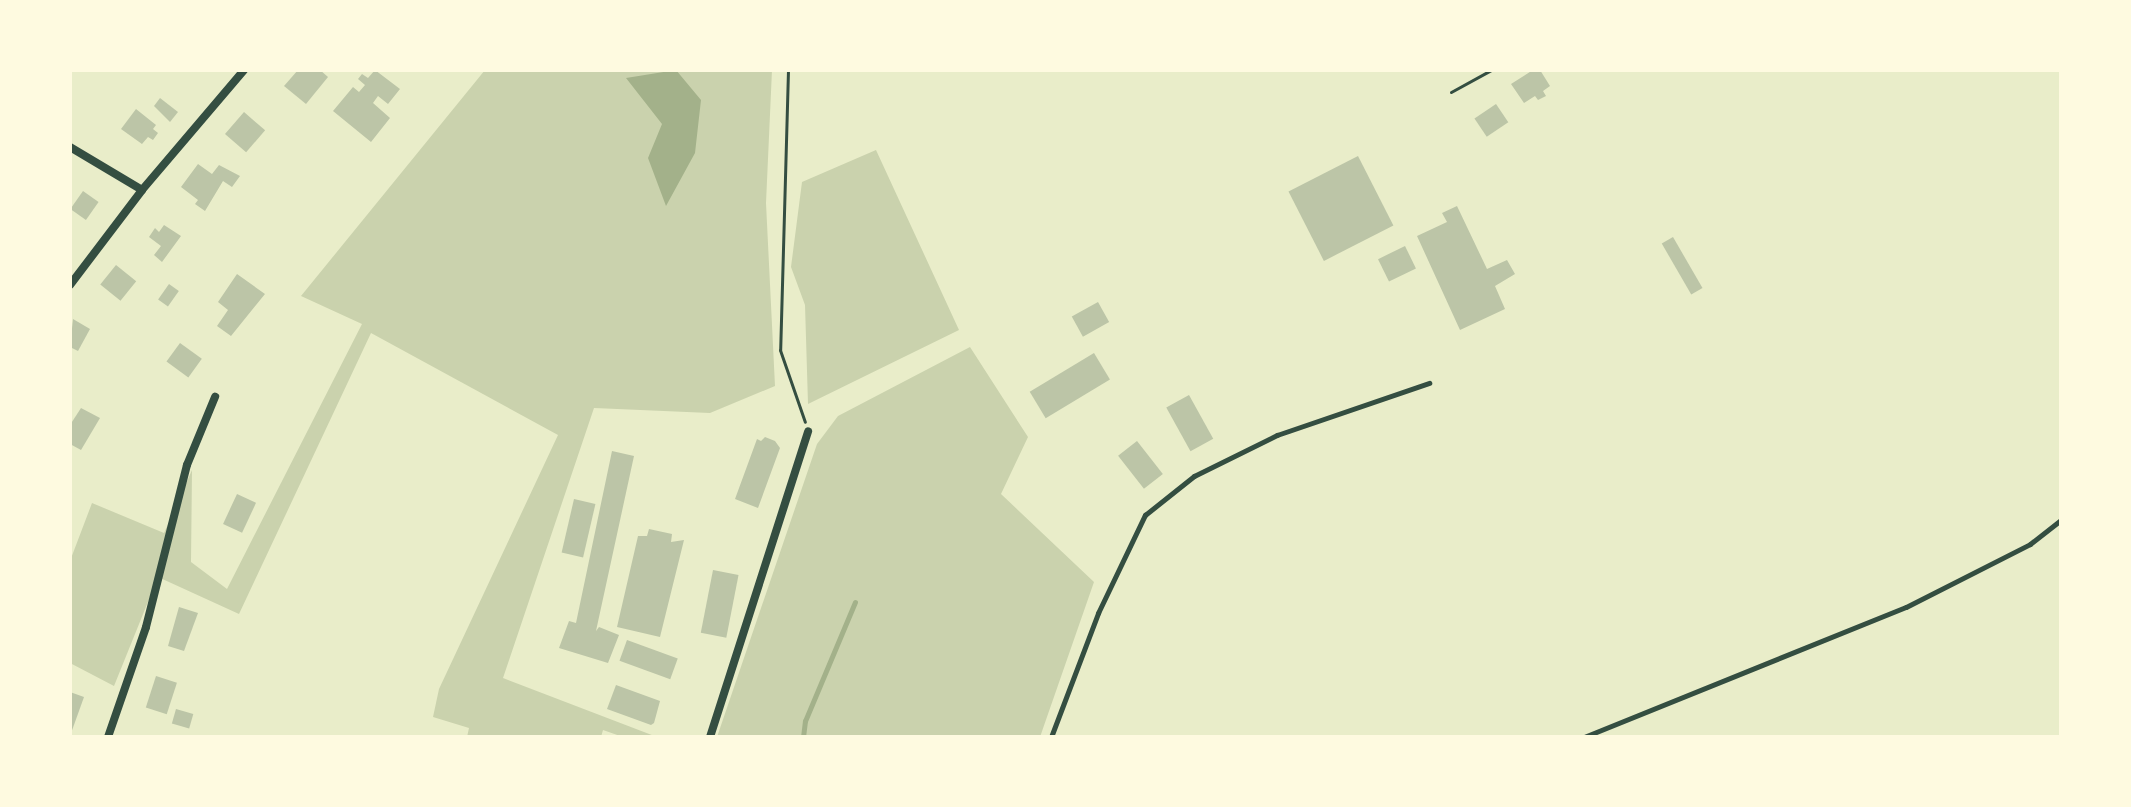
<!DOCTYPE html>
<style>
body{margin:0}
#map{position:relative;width:2131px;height:807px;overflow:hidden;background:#e9edc9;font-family:"Sofia Sans Condensed",sans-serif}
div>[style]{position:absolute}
.green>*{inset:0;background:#cad2ad}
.water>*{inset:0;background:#a3b18a}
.stream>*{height:5px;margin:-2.5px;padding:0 2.5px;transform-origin:2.5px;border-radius:2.5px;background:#a3b18a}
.building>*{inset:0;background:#bcc5a7;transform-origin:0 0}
.path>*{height:3px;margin:-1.5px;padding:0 1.5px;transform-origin:1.5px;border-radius:1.5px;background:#344e41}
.service>*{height:5px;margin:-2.5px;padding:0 2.5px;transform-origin:2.5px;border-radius:2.5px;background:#344e41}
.minor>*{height:8px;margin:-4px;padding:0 4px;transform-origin:4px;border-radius:4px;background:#344e41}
span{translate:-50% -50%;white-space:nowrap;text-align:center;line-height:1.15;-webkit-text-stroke:8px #fefae0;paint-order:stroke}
.frame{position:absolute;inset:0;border:72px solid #fefae0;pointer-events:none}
</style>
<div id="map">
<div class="green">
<i style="clip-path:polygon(485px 70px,772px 70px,766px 203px,775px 386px,710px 413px,594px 408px,503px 678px,657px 737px,623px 737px,603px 730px,601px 737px,467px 737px,469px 728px,433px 717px,439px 689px,558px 435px,371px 333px,239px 614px,158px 577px,114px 686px,70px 663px,70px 561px,92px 503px,164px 533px,192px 470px,191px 562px,227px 589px,362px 324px,301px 296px)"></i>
<i style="clip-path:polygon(876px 150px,959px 330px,808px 404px,805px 305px,791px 267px,802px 182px)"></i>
<i style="clip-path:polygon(970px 347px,1028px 437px,1001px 494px,1094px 582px,1040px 737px,717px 737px,817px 444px,838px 416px)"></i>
</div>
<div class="water">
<i style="clip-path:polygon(676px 70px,701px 100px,695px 153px,666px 206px,648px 158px,662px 124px,626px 78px)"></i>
</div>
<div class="stream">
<i style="left:803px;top:737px;width:16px;rotate:-83deg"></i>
<i style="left:805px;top:721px;width:129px;rotate:-67.2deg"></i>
</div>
<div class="building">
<i style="clip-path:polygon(298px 70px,320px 70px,328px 77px,306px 104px,284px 86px)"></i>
<i style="clip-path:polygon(375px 70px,400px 89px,388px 104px,378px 96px,373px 103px,390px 118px,371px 142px,333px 111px,353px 87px,359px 92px,365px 85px,358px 79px,362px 74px,368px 78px)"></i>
<i style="clip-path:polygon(1533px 70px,1540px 70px,1550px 86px,1543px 91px,1546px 96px,1538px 100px,1535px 96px,1524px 103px,1511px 84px)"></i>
<i style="clip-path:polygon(160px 98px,178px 112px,170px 122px,154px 106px)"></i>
<i style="left:1496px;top:104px;width:22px;height:26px;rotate:56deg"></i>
<i style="clip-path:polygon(136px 109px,156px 125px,153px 129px,158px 133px,153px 140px,148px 137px,142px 144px,121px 129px)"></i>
<i style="left:244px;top:112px;width:28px;height:29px;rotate:41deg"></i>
<i style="left:1358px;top:156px;width:78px;height:78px;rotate:63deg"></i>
<i style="clip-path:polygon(198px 164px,212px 174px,219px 165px,240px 176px,232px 187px,223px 181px,205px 211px,195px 204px,198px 200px,181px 187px)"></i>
<i style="left:83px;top:191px;width:19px;height:22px;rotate:35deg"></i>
<i style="clip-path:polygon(1457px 206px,1487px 269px,1507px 260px,1515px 274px,1495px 286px,1505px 309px,1460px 330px,1417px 236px,1447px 222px,1442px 213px)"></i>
<i style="clip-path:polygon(164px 225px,181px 236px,162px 262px,154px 255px,161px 246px,149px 237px,155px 228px,159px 232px)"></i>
<i style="left:1673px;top:237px;width:59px;height:13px;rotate:60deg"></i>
<i style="left:1405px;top:246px;width:25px;height:30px;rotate:64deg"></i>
<i style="left:116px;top:265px;width:26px;height:25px;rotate:39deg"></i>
<i style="clip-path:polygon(237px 274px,265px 294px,231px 336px,217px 326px,228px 310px,218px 302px)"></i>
<i style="left:169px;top:284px;width:12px;height:19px;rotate:35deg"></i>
<i style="left:1098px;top:302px;width:23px;height:30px;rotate:61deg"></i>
<i style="clip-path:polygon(73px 319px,90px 329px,78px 351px,70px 347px)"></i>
<i style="left:180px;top:343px;width:27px;height:23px;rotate:36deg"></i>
<i style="left:1094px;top:353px;width:31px;height:75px;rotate:59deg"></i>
<i style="left:1189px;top:395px;width:50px;height:26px;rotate:61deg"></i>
<i style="clip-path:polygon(81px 408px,100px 418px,81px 450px,70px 444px,70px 425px)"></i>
<i style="clip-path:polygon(765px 437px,775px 441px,780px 448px,758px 508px,735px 499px,757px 439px,761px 441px)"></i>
<i style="left:1137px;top:441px;width:42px;height:24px;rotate:52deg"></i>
<i style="clip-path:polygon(612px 451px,634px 456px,596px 631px,599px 627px,619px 635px,608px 663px,559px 648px,569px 621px,576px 623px)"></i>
<i style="left:237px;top:494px;width:21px;height:33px;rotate:25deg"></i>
<i style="left:574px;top:499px;width:22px;height:55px;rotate:13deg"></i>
<i style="clip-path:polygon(649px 529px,672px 534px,671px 542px,684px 540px,660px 637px,617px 627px,638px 536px,647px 536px)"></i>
<i style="left:713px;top:570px;width:26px;height:64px;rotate:11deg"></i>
<i style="clip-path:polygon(179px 607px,198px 613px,184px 651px,168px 646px)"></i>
<i style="left:627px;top:640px;width:54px;height:22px;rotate:20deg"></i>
<i style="left:156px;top:676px;width:22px;height:33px;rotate:18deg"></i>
<i style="clip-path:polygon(616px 685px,660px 701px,654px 723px,651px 725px,607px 709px)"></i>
<i style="clip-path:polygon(70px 692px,84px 697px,70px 736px)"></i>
<i style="left:176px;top:709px;width:18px;height:15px;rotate:16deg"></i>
</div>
<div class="path">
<i style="left:788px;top:70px;width:280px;rotate:91.6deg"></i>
<i style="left:780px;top:350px;width:76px;rotate:70.9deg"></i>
<i style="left:1451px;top:92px;width:46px;rotate:-28.8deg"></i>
</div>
<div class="service">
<i style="left:1051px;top:737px;width:133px;rotate:-69.2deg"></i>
<i style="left:1098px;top:613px;width:109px;rotate:-64.4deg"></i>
<i style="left:1145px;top:515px;width:63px;rotate:-38.5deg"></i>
<i style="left:1194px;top:476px;width:93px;rotate:-26.3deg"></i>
<i style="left:1277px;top:435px;width:161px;rotate:-18.9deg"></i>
<i style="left:1584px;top:737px;width:347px;rotate:-22deg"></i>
<i style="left:1906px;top:607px;width:139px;rotate:-26.9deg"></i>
<i style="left:2030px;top:544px;width:39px;rotate:-38deg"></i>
</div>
<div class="minor">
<i style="left:70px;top:147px;width:84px;rotate:30.8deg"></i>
<i style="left:70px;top:285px;width:119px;rotate:-52.8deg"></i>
<i style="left:142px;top:190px;width:157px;rotate:-49.6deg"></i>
<i style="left:108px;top:737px;width:116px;rotate:-70.9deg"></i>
<i style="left:146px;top:627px;width:167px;rotate:-75.8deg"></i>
<i style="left:187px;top:465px;width:74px;rotate:-67.6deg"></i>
<i style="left:710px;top:737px;width:321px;rotate:-72.2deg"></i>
</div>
<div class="frame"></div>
</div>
